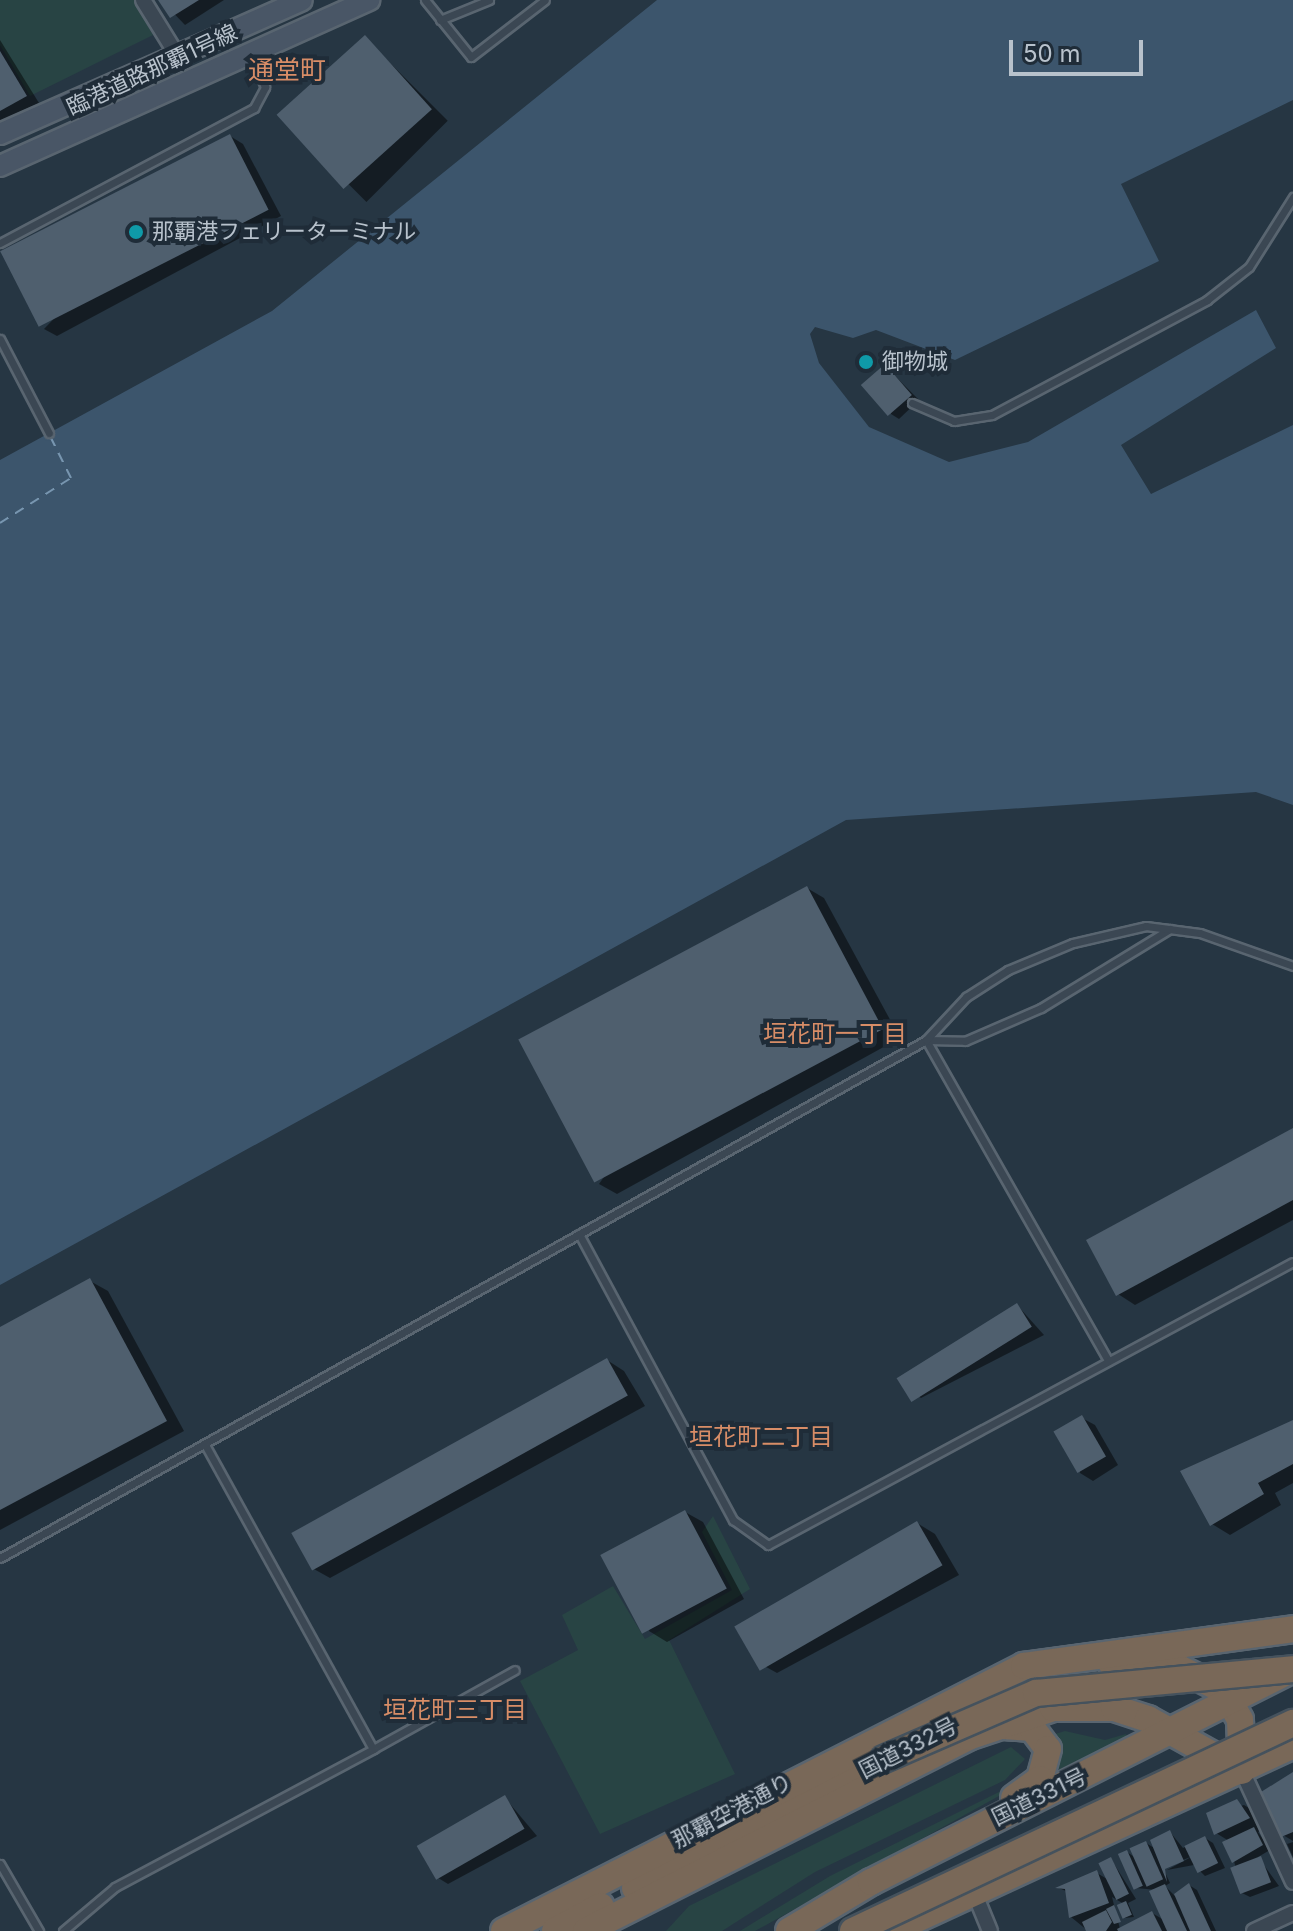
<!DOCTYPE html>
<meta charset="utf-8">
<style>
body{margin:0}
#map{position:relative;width:1293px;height:1931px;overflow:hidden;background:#263643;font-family:Inter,"Noto Sans JP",sans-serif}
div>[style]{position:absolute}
.green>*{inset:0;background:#284444}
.water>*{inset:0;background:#3c556c}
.shadow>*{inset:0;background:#0007;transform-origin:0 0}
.ferry>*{height:2px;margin-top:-1px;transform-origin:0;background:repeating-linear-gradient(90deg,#7896b0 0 10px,transparent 0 18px)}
.building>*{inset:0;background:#4f5f6e;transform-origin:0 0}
.roads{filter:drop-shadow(2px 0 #596570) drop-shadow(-2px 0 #596570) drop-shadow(0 2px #596570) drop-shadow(0 -2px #596570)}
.lane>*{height:7px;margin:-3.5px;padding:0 3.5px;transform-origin:3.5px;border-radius:3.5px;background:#3b4753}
.street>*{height:14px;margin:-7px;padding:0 7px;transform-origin:7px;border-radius:7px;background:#3b4753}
.secondary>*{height:20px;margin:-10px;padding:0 10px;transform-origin:10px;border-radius:10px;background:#495666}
.highway>*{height:26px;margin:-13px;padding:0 13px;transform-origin:13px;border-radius:13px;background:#796858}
.bridges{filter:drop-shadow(2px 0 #45525d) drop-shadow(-2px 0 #45525d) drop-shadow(0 2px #45525d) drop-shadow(0 -2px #45525d)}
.highway-bridge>*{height:26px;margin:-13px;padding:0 13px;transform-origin:13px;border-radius:13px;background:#796858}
.dots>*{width:22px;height:22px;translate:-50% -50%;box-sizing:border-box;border:4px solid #1f2c38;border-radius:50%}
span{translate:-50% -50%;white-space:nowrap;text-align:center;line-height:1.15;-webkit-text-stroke:8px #1f2c38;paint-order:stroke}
.street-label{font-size:22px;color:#b8c2cc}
.poi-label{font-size:22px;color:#b8c2cc}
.left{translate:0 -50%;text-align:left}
.neighbourhood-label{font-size:24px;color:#d88d67}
.quarter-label{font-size:26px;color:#d88d67}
.scale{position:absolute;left:1009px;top:40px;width:134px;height:36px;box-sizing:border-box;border:4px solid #b8c2cc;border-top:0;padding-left:10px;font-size:24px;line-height:28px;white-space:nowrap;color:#b8c2cc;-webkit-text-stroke:6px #1f2c38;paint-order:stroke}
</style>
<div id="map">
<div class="green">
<i style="clip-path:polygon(0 0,134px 0,153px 35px,30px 96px,0 45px)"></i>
<i style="clip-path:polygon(713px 1516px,750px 1589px,669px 1640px,735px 1774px,600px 1834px,520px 1681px,578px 1650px,562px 1615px,613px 1586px,645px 1639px,732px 1590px,702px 1532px)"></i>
<i style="clip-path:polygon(1065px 1731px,1105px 1740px,1126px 1734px,1128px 1739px,1059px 1772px,1055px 1734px)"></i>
<i style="clip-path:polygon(1011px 1747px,1025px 1759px,1005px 1780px,815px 1872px,722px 1931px,666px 1931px,689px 1906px)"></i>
<i style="clip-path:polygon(1038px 1752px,1034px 1771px,1017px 1786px,755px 1931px,740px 1931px,830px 1876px,1013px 1785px,1029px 1773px)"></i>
</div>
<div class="water">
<i style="clip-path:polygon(657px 0,1293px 0,1293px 100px,1121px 184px,1159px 261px,955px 360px,876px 330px,853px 338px,815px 327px,810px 334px,819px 363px,869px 427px,949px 462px,1028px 442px,1256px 310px,1276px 348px,1121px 445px,1151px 494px,1293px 425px,1293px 805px,1256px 792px,846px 820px,0 1285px,0 460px,272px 311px)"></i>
</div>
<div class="shadow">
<i style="clip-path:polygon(161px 0,224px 0,185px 25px)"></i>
<i style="left:365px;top:38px;width:117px;height:115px;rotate:45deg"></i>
<i style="clip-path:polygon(0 40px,39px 103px,0 121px)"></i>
<i style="clip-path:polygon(230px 136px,243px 144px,281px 216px,57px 336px,44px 329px)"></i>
<i style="clip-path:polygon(885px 366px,919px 400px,899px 419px,891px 414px)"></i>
<i style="clip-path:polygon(807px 888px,824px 898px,900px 1038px,617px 1194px,599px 1184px)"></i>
<i style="clip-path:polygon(1293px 1131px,1293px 1220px,1135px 1305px,1118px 1294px)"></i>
<i style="clip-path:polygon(90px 1281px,108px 1291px,184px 1431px,0 1530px,0 1329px)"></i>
<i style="clip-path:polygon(1017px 1305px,1044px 1335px,921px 1398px,908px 1390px)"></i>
<i style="clip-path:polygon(607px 1360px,624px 1371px,645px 1406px,330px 1578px,312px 1568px)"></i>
<i style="clip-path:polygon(1082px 1418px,1095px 1425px,1118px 1465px,1093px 1481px,1080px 1473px)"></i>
<i style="clip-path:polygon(1293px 1423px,1293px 1483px,1275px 1493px,1281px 1505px,1230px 1535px,1212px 1524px,1183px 1472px)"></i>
<i style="clip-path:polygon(685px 1512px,703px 1522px,744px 1599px,667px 1642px,649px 1631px)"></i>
<i style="clip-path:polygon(917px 1523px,935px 1534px,959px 1575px,777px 1673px,759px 1663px)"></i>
<i style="clip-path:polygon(1293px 1777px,1293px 1841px,1283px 1835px)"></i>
<i style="clip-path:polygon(505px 1798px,537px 1836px,448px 1884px,435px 1876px)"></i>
<i style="clip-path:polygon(1244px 1805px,1262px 1816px,1267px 1828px,1258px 1832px,1270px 1850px,1258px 1857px,1279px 1886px,1250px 1897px,1242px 1893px,1229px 1841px,1216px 1833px,1209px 1815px)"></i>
<i style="clip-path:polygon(1170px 1832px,1183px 1848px,1205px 1838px,1213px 1843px,1225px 1868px,1205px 1876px,1194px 1865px,1167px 1870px,1193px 1856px,1163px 1868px,1170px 1883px,1165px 1886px,1175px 1896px,1189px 1885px,1197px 1890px,1216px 1931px,1066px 1931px,1088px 1931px,1071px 1917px,1068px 1892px,1059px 1888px,1097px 1873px,1107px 1879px,1111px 1859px,1136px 1899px,1128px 1903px,1134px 1917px,1125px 1918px,1124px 1904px,1112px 1897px,1120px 1929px,1152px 1913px,1164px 1920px,1157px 1890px,1136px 1888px,1127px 1852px,1136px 1858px,1146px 1843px,1156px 1849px)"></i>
<i style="clip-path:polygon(1293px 1842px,1293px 1857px,1287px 1844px)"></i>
</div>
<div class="ferry">
<i style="left:0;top:523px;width:84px;rotate:-32.4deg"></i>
<i style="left:71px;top:478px;width:47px;rotate:-116.6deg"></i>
</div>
<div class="building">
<i style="clip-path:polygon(158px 0,199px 0,170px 18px)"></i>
<i style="left:365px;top:35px;width:100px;height:119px;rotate:48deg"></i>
<i style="clip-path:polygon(0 51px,27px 96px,0 111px)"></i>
<i style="left:230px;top:134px;width:85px;height:258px;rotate:63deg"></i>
<i style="left:885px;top:364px;width:41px;height:32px;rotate:49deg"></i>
<i style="left:807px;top:886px;width:162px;height:327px;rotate:62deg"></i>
<i style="clip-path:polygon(1293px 1128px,1293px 1200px,1116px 1296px,1086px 1240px)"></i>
<i style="clip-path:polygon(90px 1278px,167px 1421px,0 1510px,0 1327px)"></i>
<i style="left:1017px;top:1303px;width:28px;height:142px;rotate:58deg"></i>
<i style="left:607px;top:1358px;width:43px;height:361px;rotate:61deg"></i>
<i style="left:1082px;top:1415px;width:48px;height:33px;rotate:60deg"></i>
<i style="clip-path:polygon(1293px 1420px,1293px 1464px,1258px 1483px,1264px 1494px,1210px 1526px,1180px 1471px)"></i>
<i style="left:685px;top:1510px;width:89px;height:96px;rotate:62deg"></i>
<i style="left:917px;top:1521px;width:51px;height:211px;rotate:60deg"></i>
<i style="clip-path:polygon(1293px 1772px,1293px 1832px,1281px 1837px,1261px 1792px)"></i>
<i style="left:505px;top:1795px;width:39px;height:102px;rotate:60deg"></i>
<i style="clip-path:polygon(1237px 1799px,1250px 1818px,1214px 1835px,1206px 1813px)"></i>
<i style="clip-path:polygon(1254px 1827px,1263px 1845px,1232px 1863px,1222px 1842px)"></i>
<i style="clip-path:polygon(1170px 1830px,1184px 1861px,1165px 1869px,1167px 1882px,1150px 1840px)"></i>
<i style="left:1205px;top:1836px;width:30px;height:23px;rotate:64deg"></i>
<i style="left:1146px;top:1841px;width:42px;height:18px;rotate:66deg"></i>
<i style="left:1127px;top:1850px;width:39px;height:10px;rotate:66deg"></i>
<i style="left:1261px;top:1856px;width:28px;height:33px;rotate:69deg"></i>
<i style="left:1111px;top:1857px;width:41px;height:14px;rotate:64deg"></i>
<i style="clip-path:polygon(1097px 1870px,1109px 1903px,1069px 1918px,1065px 1889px,1055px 1888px)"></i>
<i style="clip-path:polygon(1189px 1883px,1211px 1931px,1190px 1931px,1174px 1894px)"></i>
<i style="clip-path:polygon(1165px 1884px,1187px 1931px,1167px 1931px,1149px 1891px)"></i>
<i style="left:1126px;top:1901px;width:15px;height:10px;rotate:67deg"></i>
<i style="clip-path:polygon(1114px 1905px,1121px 1922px,1114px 1924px,1106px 1909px)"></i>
<i style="clip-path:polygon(1106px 1910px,1112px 1922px,1106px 1931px,1086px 1931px,1082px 1922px)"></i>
<i style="clip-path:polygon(1152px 1911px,1162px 1931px,1118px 1931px,1117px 1929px)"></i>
</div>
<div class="roads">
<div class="lane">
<i style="left:425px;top:0;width:73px;rotate:51.1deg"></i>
<i style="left:471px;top:57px;width:93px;rotate:-37.6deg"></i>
<i style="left:440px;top:20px;width:53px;rotate:-22.2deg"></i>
<i style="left:0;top:243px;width:288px;rotate:-28deg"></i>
<i style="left:254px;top:108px;width:24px;rotate:-62deg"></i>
<i style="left:265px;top:87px;width:36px;rotate:-114deg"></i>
<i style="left:0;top:339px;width:106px;rotate:62.5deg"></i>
<i style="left:912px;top:403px;width:46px;rotate:23.2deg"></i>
<i style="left:954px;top:421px;width:38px;rotate:-9deg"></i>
<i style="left:992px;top:415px;width:244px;rotate:-28.1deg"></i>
<i style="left:1207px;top:300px;width:53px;rotate:-38.2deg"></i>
<i style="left:1249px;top:267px;width:83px;rotate:-57.8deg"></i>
<i style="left:926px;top:1040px;width:369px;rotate:60.4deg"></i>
<i style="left:926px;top:1040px;width:39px;rotate:1deg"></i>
<i style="left:965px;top:1041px;width:83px;rotate:-23.5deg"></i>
<i style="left:1041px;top:1008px;width:151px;rotate:-31.5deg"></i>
<i style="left:579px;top:1234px;width:325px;rotate:61.7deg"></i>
<i style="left:733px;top:1520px;width:43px;rotate:35.5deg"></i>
<i style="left:768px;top:1545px;width:596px;rotate:-28.33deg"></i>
<i style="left:0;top:1558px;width:1061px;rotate:-29.22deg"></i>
<i style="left:926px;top:1040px;width:59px;rotate:-47.1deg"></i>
<i style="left:966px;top:997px;width:50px;rotate:-32.7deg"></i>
<i style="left:1008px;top:970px;width:70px;rotate:-22.6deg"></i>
<i style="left:1073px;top:943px;width:75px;rotate:-13.1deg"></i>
<i style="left:1146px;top:926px;width:54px;rotate:7.4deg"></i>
<i style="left:1200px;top:933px;width:99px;rotate:19.5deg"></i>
<i style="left:373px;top:1749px;width:162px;rotate:-29.1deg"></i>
<i style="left:0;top:1864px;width:78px;rotate:59.8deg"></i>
<i style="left:63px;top:1931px;width:68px;rotate:-40.2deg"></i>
<i style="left:115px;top:1887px;width:293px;rotate:-28.1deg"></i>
<i style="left:373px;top:1749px;width:347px;rotate:-118.9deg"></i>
</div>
<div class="street">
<i style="left:143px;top:0;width:65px;rotate:58.3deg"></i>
<i style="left:1242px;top:1771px;width:122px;rotate:65.3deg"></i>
<i style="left:974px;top:1892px;width:42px;rotate:67.7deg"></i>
<i style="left:1254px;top:1931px;width:43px;rotate:-24.8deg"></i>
</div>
<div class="secondary">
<i style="left:0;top:134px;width:330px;rotate:-23.9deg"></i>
<i style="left:0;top:166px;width:405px;rotate:-24.2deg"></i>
</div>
<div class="highway">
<i style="left:1111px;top:1663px;width:68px;rotate:4.2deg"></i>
<i style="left:1179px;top:1668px;width:49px;rotate:26.6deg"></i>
<i style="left:1223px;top:1690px;width:34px;rotate:60deg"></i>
<i style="left:1240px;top:1720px;width:47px;rotate:87.6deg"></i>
<i style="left:1003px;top:1726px;width:29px;rotate:4deg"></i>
<i style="left:1032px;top:1728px;width:26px;rotate:53deg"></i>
<i style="left:1048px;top:1749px;width:31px;rotate:105deg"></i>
<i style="left:1040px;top:1779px;width:32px;rotate:144deg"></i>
<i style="left:635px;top:1888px;width:280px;rotate:-27.4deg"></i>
<i style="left:504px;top:1931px;width:584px;rotate:-27deg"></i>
<i style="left:1024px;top:1666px;width:272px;rotate:-7.8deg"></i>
<i style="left:555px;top:1931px;width:52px;rotate:-28.5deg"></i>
<i style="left:586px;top:1931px;width:428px;rotate:-26.9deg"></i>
<i style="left:968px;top:1737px;width:90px;rotate:-18.8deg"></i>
<i style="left:1053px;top:1708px;width:61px"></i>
<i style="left:1114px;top:1708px;width:36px;rotate:18deg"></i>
<i style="left:1148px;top:1719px;width:107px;rotate:29deg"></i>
<i style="left:789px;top:1931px;width:96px;rotate:-30.9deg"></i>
<i style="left:871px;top:1882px;width:470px;rotate:-26.8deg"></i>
<i style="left:891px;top:1931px;width:443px;rotate:-24.8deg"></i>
</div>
</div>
<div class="bridges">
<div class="highway-bridge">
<i style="left:884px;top:1759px;width:166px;rotate:-23.5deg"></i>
<i style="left:1036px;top:1693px;width:258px;rotate:-5.3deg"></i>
<i style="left:853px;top:1931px;width:487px;rotate:-25.3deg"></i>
</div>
</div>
<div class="dots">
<i style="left:136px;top:232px;background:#0f9aa8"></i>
<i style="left:866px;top:362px;background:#0f9aa8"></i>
</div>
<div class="street-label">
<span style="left:152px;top:70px;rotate:-25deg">臨港道路那覇1号線</span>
<span style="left:908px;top:1748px;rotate:-27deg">国道332号</span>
<span style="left:1039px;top:1797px;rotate:-26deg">国道331号</span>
<span style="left:732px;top:1811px;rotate:-28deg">那覇空港通り</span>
</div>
<div class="poi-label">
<span class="left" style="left:152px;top:232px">那覇港フェリーターミナル</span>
<span class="left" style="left:882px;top:362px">御物城</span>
</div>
<div class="neighbourhood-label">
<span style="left:835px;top:1034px">垣花町一丁目</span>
<span style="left:761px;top:1437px">垣花町二丁目</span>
<span style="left:455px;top:1710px">垣花町三丁目</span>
</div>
<div class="quarter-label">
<span style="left:287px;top:70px">通堂町</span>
</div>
<div class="scale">50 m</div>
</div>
